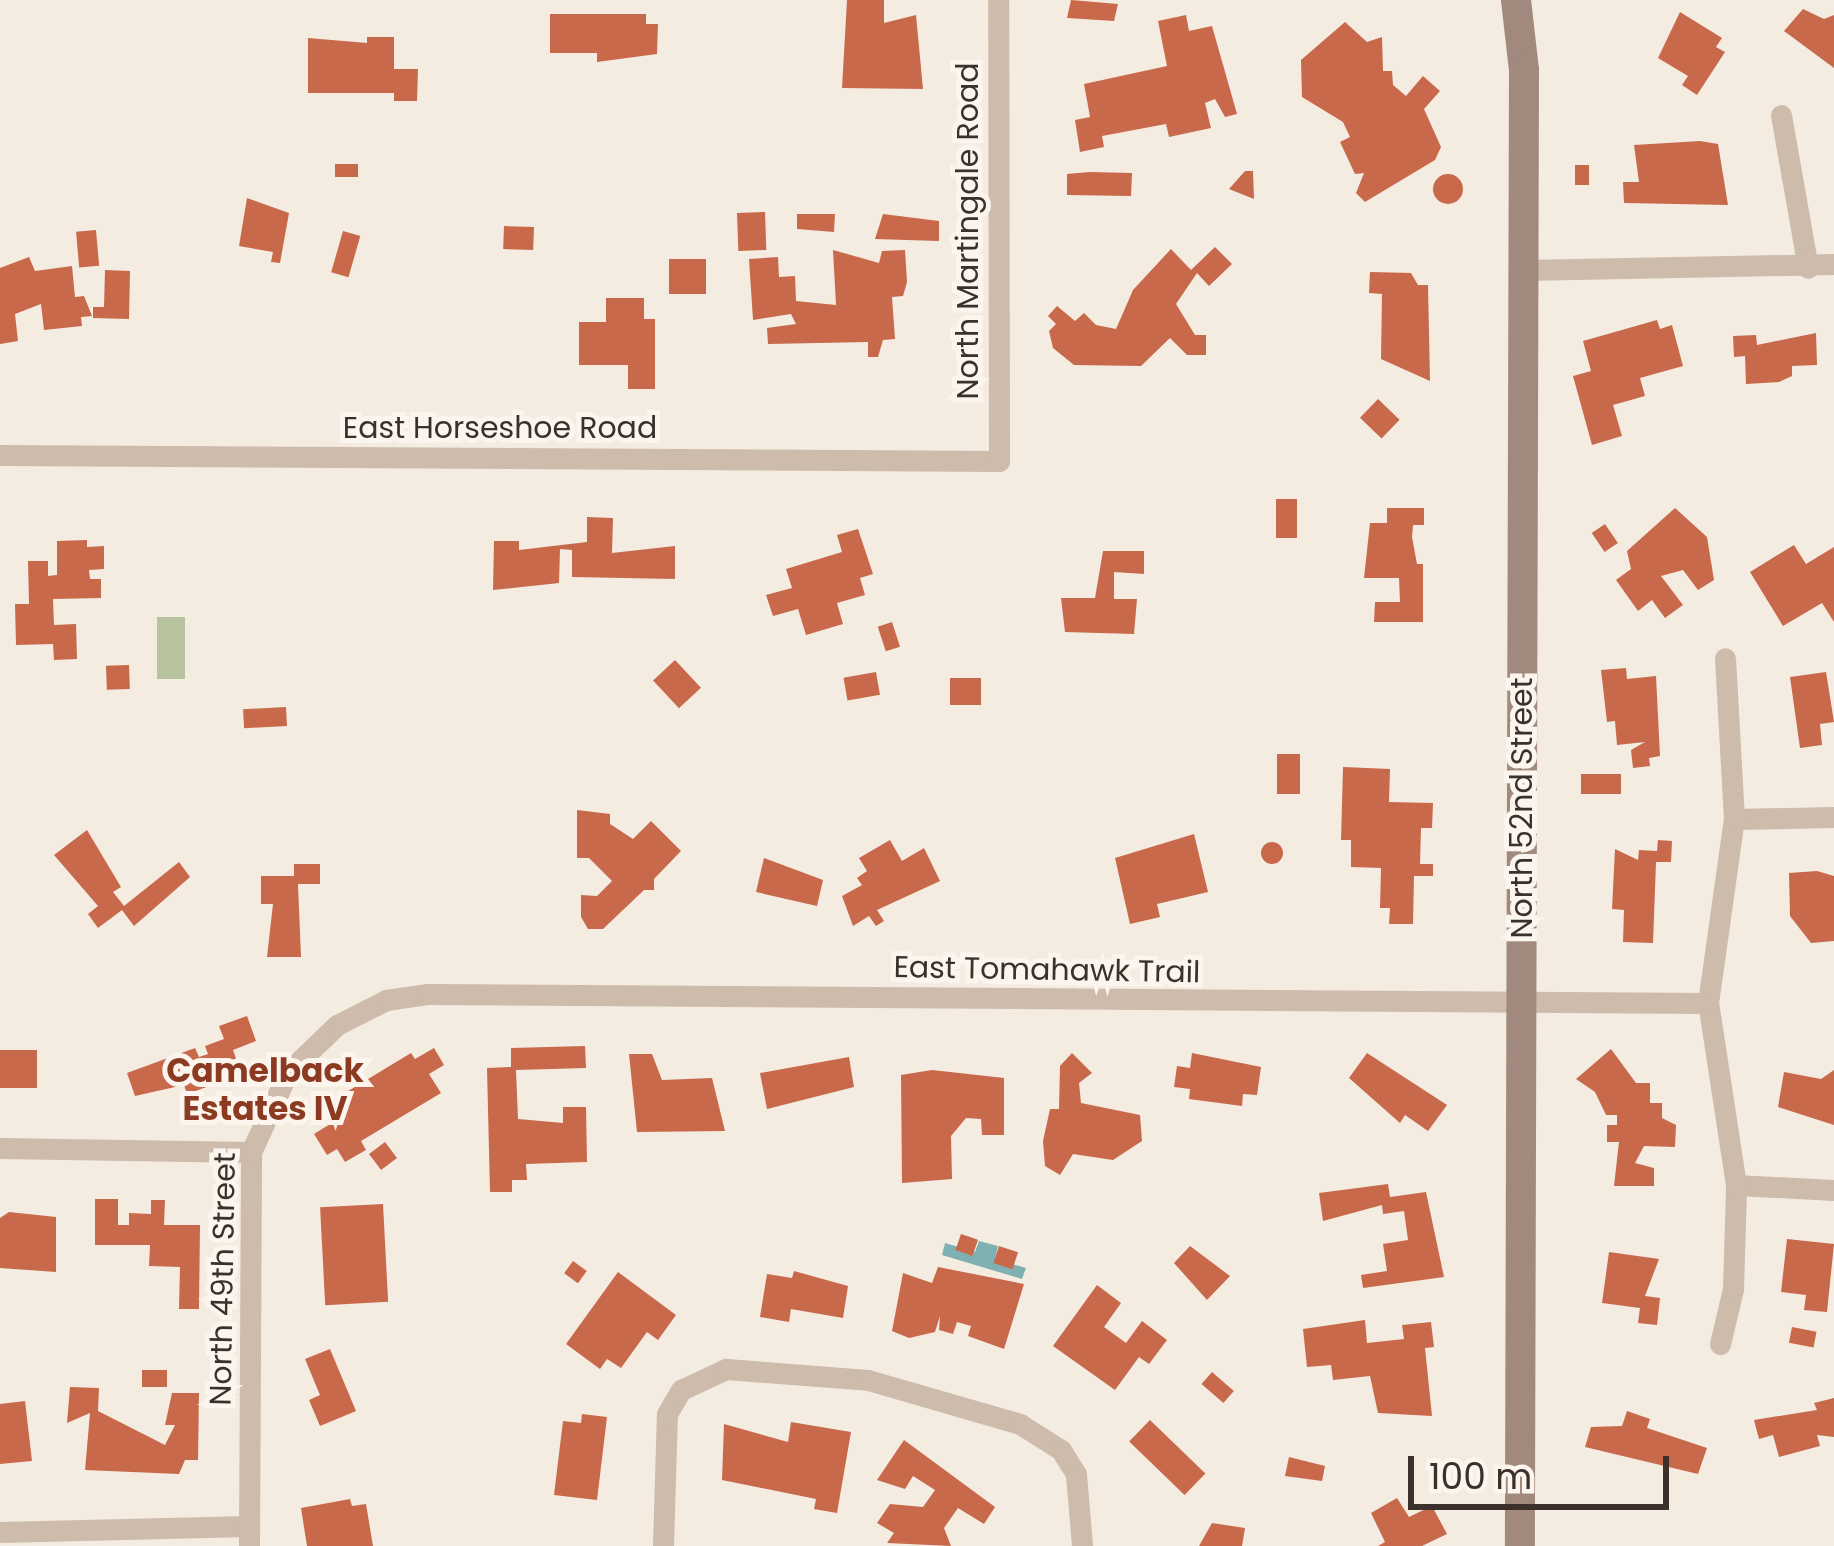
<!DOCTYPE html>
<style>
body{margin:0}
#map{position:relative;width:1834px;height:1546px;overflow:hidden;background:#f4ebe1;font-family:Poppins,sans-serif}
div>[style]{position:absolute}
.green>*{inset:0;background:#b8c4a0;transform-origin:0 0}
.water>*{inset:0;background:#7fb0b2}
.building>*{inset:0;background:#c8694b;transform-origin:0 0}
.round{border-radius:50%}
.street>*{height:21px;margin:-10.5px;padding:0 10.5px;transform-origin:10.5px;border-radius:10.5px;background:#cdbbac}
.secondary>*{height:30px;margin:-15px;padding:0 15px;transform-origin:15px;border-radius:15px;background:#a18a7d}
span{translate:-50% -50%;white-space:nowrap;text-align:center;line-height:1.15;-webkit-text-stroke:10px #fbf5ee;paint-order:stroke}
.street-label{font-size:30px;color:#3b302b}
.neighbourhood-label{font-size:33px;color:#8c3b22;font-weight:700}
.scale{position:absolute;left:1408px;top:1456px;width:261px;height:54px;box-sizing:border-box;border:6px solid #3b302b;border-top:0;padding-left:15px;font-size:36px;line-height:42px;white-space:nowrap;color:#3b302b;-webkit-text-stroke:9px #fbf5ee;paint-order:stroke}
</style>
<div id="map">
<div class="green">
<i style="left:157px;top:617px;width:28px;height:62px"></i>
</div>
<div class="water">
<i style="clip-path:polygon(979px 1241px,998px 1246px,995px 1259px,1026px 1268px,1022px 1279px,942px 1255px,945px 1243px,975px 1252px)"></i>
</div>
<div class="building">
<i style="clip-path:polygon(847px 0,884px 0,884px 23px,916px 15px,923px 89px,842px 88px)"></i>
<i style="clip-path:polygon(1071px 0,1118px 4px,1114px 21px,1067px 18px)"></i>
<i style="clip-path:polygon(1803px 9px,1824px 19px,1834px 15px,1834px 68px,1784px 31px)"></i>
<i style="clip-path:polygon(1680px 12px,1722px 38px,1716px 47px,1725px 52px,1697px 95px,1682px 85px,1688px 76px,1658px 58px)"></i>
<i style="clip-path:polygon(550px 14px,646px 14px,646px 24px,658px 24px,657px 54px,597px 62px,597px 53px,550px 53px)"></i>
<i style="clip-path:polygon(1186px 15px,1189px 31px,1212px 26px,1237px 114px,1225px 117px,1215px 99px,1205px 103px,1211px 128px,1169px 137px,1166px 124px,1102px 136px,1104px 147px,1080px 152px,1075px 120px,1090px 117px,1084px 84px,1167px 66px,1158px 21px)"></i>
<i style="clip-path:polygon(1345px 22px,1367px 42px,1382px 37px,1383px 71px,1392px 71px,1393px 85px,1406px 96px,1423px 76px,1440px 91px,1424px 109px,1441px 147px,1435px 160px,1365px 202px,1356px 193px,1364px 173px,1355px 174px,1340px 142px,1350px 137px,1343px 122px,1302px 97px,1301px 60px)"></i>
<i style="clip-path:polygon(367px 37px,394px 37px,394px 69px,418px 69px,417px 101px,394px 101px,394px 93px,308px 93px,308px 38px,367px 43px)"></i>
<i style="clip-path:polygon(1700px 141px,1718px 144px,1728px 205px,1624px 203px,1623px 182px,1639px 182px,1634px 145px)"></i>
<i style="left:335px;top:164px;width:23px;height:13px"></i>
<i style="left:1575px;top:165px;width:14px;height:20px"></i>
<i style="clip-path:polygon(1245px 171px,1253px 171px,1254px 199px,1229px 189px)"></i>
<i style="clip-path:polygon(1089px 172px,1132px 173px,1131px 196px,1067px 195px,1067px 174px)"></i>
<i class="round" style="left:1433px;top:174px;width:30px;height:30px"></i>
<i style="clip-path:polygon(247px 198px,289px 213px,280px 263px,271px 262px,273px 252px,239px 246px)"></i>
<i style="left:765px;top:212px;width:38px;height:28px;rotate:88deg"></i>
<i style="clip-path:polygon(797px 214px,835px 214px,834px 232px,797px 229px)"></i>
<i style="clip-path:polygon(883px 214px,939px 221px,939px 241px,875px 239px)"></i>
<i style="left:504px;top:226px;width:30px;height:23px;rotate:2deg"></i>
<i style="left:96px;top:230px;width:36px;height:20px;rotate:85deg"></i>
<i style="left:343px;top:231px;width:18px;height:43px;rotate:16deg"></i>
<i style="clip-path:polygon(1215px 247px,1232px 264px,1209px 286px,1197px 273px,1176px 304px,1195px 335px,1206px 335px,1206px 355px,1187px 355px,1170px 338px,1141px 366px,1074px 365px,1053px 348px,1049px 331px,1056px 324px,1048px 316px,1057px 306px,1075px 321px,1084px 313px,1096px 325px,1116px 329px,1133px 290px,1171px 249px,1191px 270px)"></i>
<i style="clip-path:polygon(833px 250px,879px 263px,882px 251px,905px 250px,907px 282px,903px 296px,892px 297px,895px 339px,883px 340px,878px 357px,868px 357px,868px 342px,768px 344px,767px 328px,796px 324px,791px 314px,753px 320px,749px 259px,778px 257px,779px 277px,795px 276px,796px 301px,836px 305px)"></i>
<i style="clip-path:polygon(29px 257px,35px 271px,72px 266px,75px 297px,84px 296px,92px 316px,81px 317px,82px 326px,44px 330px,41px 304px,15px 314px,18px 341px,0 344px,0 268px)"></i>
<i style="left:706px;top:259px;width:35px;height:37px;rotate:90deg"></i>
<i style="clip-path:polygon(105px 270px,130px 271px,129px 319px,93px 318px,93px 307px,104px 307px)"></i>
<i style="clip-path:polygon(1370px 272px,1411px 273px,1418px 285px,1428px 285px,1430px 381px,1381px 359px,1382px 294px,1369px 293px)"></i>
<i style="clip-path:polygon(606px 298px,644px 298px,644px 319px,655px 319px,655px 389px,628px 389px,628px 365px,579px 365px,579px 322px,606px 322px)"></i>
<i style="clip-path:polygon(1657px 320px,1660px 329px,1672px 325px,1683px 366px,1640px 378px,1645px 396px,1613px 405px,1622px 436px,1592px 445px,1573px 376px,1591px 371px,1583px 341px)"></i>
<i style="clip-path:polygon(1816px 333px,1817px 365px,1792px 366px,1792px 376px,1779px 382px,1746px 384px,1745px 356px,1734px 357px,1733px 336px,1756px 335px,1757px 345px)"></i>
<i style="left:1378px;top:399px;width:30px;height:26px;rotate:44deg"></i>
<i style="left:1276px;top:499px;width:21px;height:39px"></i>
<i style="clip-path:polygon(1387px 508px,1424px 508px,1424px 525px,1413px 525px,1412px 537px,1417px 564px,1423px 564px,1423px 622px,1374px 622px,1375px 602px,1400px 602px,1399px 578px,1364px 578px,1370px 523px,1387px 523px)"></i>
<i style="clip-path:polygon(1675px 508px,1707px 537px,1714px 580px,1698px 590px,1683px 570px,1661px 576px,1683px 605px,1665px 618px,1652px 600px,1638px 611px,1616px 580px,1631px 569px,1627px 551px)"></i>
<i style="clip-path:polygon(587px 517px,613px 518px,612px 553px,675px 546px,675px 579px,572px 577px,572px 550px,560px 549px,559px 583px,493px 590px,494px 541px,519px 541px,519px 550px,587px 542px)"></i>
<i style="left:1605px;top:524px;width:23px;height:16px;rotate:56deg"></i>
<i style="clip-path:polygon(858px 529px,873px 574px,860px 578px,865px 595px,837px 603px,843px 624px,806px 635px,798px 609px,773px 616px,766px 595px,792px 588px,786px 569px,842px 552px,837px 535px)"></i>
<i style="clip-path:polygon(87px 540px,87px 547px,104px 546px,104px 569px,89px 570px,90px 579px,101px 579px,101px 598px,53px 599px,54px 625px,76px 624px,77px 659px,54px 660px,53px 644px,16px 645px,15px 604px,29px 604px,28px 561px,48px 561px,48px 576px,57px 575px,57px 541px)"></i>
<i style="clip-path:polygon(1794px 545px,1806px 564px,1834px 547px,1834px 622px,1822px 603px,1783px 626px,1750px 572px)"></i>
<i style="clip-path:polygon(1103px 551px,1144px 551px,1144px 574px,1114px 572px,1114px 599px,1137px 599px,1134px 634px,1065px 632px,1061px 598px,1095px 598px)"></i>
<i style="left:892px;top:622px;width:26px;height:15px;rotate:72deg"></i>
<i style="left:675px;top:660px;width:38px;height:30px;rotate:47deg"></i>
<i style="left:129px;top:665px;width:24px;height:23px;rotate:88deg"></i>
<i style="clip-path:polygon(1626px 668px,1627px 679px,1656px 676px,1660px 756px,1649px 758px,1650px 766px,1633px 768px,1631px 750px,1645px 742px,1617px 745px,1615px 721px,1607px 722px,1601px 670px)"></i>
<i style="left:876px;top:672px;width:23px;height:33px;rotate:80deg"></i>
<i style="clip-path:polygon(1826px 672px,1834px 722px,1820px 724px,1822px 745px,1800px 748px,1790px 677px)"></i>
<i style="left:950px;top:678px;width:31px;height:27px"></i>
<i style="left:286px;top:707px;width:19px;height:43px;rotate:87deg"></i>
<i style="left:1277px;top:754px;width:23px;height:40px"></i>
<i style="clip-path:polygon(1343px 767px,1390px 769px,1389px 802px,1433px 803px,1432px 828px,1421px 828px,1420px 864px,1433px 864px,1433px 876px,1414px 876px,1413px 924px,1389px 924px,1390px 908px,1380px 908px,1381px 868px,1351px 867px,1351px 840px,1341px 840px)"></i>
<i style="left:1581px;top:774px;width:40px;height:20px"></i>
<i style="clip-path:polygon(577px 810px,610px 814px,610px 824px,633px 839px,651px 821px,681px 851px,654px 879px,654px 890px,644px 890px,603px 929px,588px 929px,581px 917px,581px 895px,597px 896px,612px 881px,589px 858px,577px 858px)"></i>
<i style="clip-path:polygon(87px 830px,121px 887px,113px 892px,124px 906px,179px 862px,190px 877px,134px 926px,122px 910px,98px 928px,88px 914px,98px 906px,54px 855px)"></i>
<i style="clip-path:polygon(1194px 834px,1208px 892px,1157px 904px,1160px 917px,1130px 924px,1115px 858px)"></i>
<i style="clip-path:polygon(890px 840px,902px 861px,924px 848px,940px 881px,877px 910px,884px 921px,876px 926px,869px 916px,853px 926px,842px 896px,862px 885px,857px 878px,867px 871px,859px 858px)"></i>
<i style="clip-path:polygon(1658px 840px,1672px 841px,1671px 862px,1656px 862px,1653px 943px,1623px 942px,1624px 910px,1612px 909px,1615px 849px,1638px 860px,1639px 850px,1657px 851px)"></i>
<i class="round" style="left:1261px;top:842px;width:22px;height:22px"></i>
<i style="clip-path:polygon(764px 858px,823px 880px,817px 906px,756px 892px)"></i>
<i style="clip-path:polygon(294px 864px,320px 864px,320px 884px,298px 884px,301px 957px,267px 957px,273px 904px,261px 904px,261px 876px,294px 876px)"></i>
<i style="clip-path:polygon(1817px 871px,1834px 876px,1834px 941px,1811px 943px,1790px 916px,1789px 873px)"></i>
<i style="clip-path:polygon(247px 1016px,256px 1041px,233px 1050px,239px 1067px,223px 1073px,226px 1080px,187px 1094px,184px 1085px,135px 1096px,127px 1073px,195px 1048px,199px 1057px,208px 1054px,205px 1046px,224px 1039px,219px 1026px)"></i>
<i style="clip-path:polygon(585px 1046px,586px 1068px,516px 1070px,518px 1119px,563px 1123px,563px 1107px,586px 1107px,587px 1162px,526px 1164px,527px 1180px,512px 1180px,512px 1192px,490px 1192px,487px 1068px,511px 1067px,511px 1048px)"></i>
<i style="clip-path:polygon(434px 1048px,444px 1065px,429px 1074px,441px 1093px,361px 1141px,366px 1150px,345px 1162px,337px 1149px,327px 1155px,314px 1134px,340px 1118px,330px 1102px,411px 1053px,415px 1059px)"></i>
<i style="clip-path:polygon(1611px 1049px,1636px 1083px,1650px 1083px,1650px 1103px,1662px 1103px,1662px 1118px,1676px 1125px,1675px 1147px,1644px 1146px,1635px 1163px,1654px 1168px,1654px 1186px,1614px 1186px,1619px 1142px,1607px 1142px,1607px 1125px,1617px 1125px,1617px 1115px,1606px 1115px,1595px 1092px,1576px 1079px)"></i>
<i style="left:0;top:1050px;width:37px;height:38px"></i>
<i style="clip-path:polygon(1072px 1053px,1092px 1073px,1079px 1083px,1081px 1103px,1140px 1115px,1142px 1141px,1113px 1160px,1073px 1154px,1060px 1175px,1045px 1166px,1043px 1141px,1050px 1109px,1059px 1109px,1060px 1066px)"></i>
<i style="clip-path:polygon(1192px 1053px,1261px 1067px,1257px 1095px,1243px 1094px,1242px 1106px,1189px 1099px,1190px 1089px,1174px 1087px,1177px 1066px,1190px 1068px)"></i>
<i style="clip-path:polygon(1367px 1053px,1447px 1105px,1428px 1131px,1405px 1115px,1400px 1123px,1349px 1078px)"></i>
<i style="clip-path:polygon(629px 1054px,652px 1054px,662px 1080px,712px 1078px,725px 1131px,637px 1132px)"></i>
<i style="clip-path:polygon(849px 1057px,854px 1087px,767px 1109px,760px 1073px)"></i>
<i style="clip-path:polygon(932px 1070px,1004px 1078px,1004px 1135px,982px 1135px,981px 1119px,966px 1118px,951px 1136px,952px 1179px,902px 1183px,901px 1075px)"></i>
<i style="clip-path:polygon(1834px 1070px,1834px 1125px,1778px 1107px,1784px 1072px,1821px 1079px)"></i>
<i style="left:385px;top:1142px;width:20px;height:20px;rotate:53deg"></i>
<i style="clip-path:polygon(1388px 1184px,1390px 1197px,1426px 1192px,1444px 1277px,1363px 1288px,1361px 1275px,1387px 1271px,1383px 1244px,1408px 1240px,1404px 1211px,1383px 1214px,1382px 1205px,1323px 1221px,1319px 1193px)"></i>
<i style="clip-path:polygon(95px 1199px,118px 1199px,118px 1225px,129px 1225px,129px 1213px,151px 1214px,151px 1200px,165px 1200px,164px 1225px,200px 1225px,199px 1309px,179px 1309px,180px 1267px,149px 1266px,150px 1245px,95px 1245px)"></i>
<i style="left:383px;top:1204px;width:98px;height:63px;rotate:87deg"></i>
<i style="clip-path:polygon(9px 1212px,56px 1217px,56px 1272px,0 1268px,0 1218px)"></i>
<i style="left:961px;top:1234px;width:18px;height:17px;rotate:19deg"></i>
<i style="clip-path:polygon(1787px 1239px,1834px 1244px,1827px 1312px,1804px 1310px,1806px 1295px,1781px 1292px)"></i>
<i style="left:999px;top:1246px;width:20px;height:18px;rotate:18deg"></i>
<i style="clip-path:polygon(1190px 1246px,1230px 1276px,1207px 1300px,1174px 1263px)"></i>
<i style="clip-path:polygon(1609px 1252px,1659px 1259px,1645px 1296px,1660px 1298px,1657px 1325px,1638px 1323px,1640px 1308px,1602px 1303px)"></i>
<i style="left:573px;top:1261px;width:17px;height:15px;rotate:36deg"></i>
<i style="clip-path:polygon(938px 1267px,1024px 1284px,1004px 1349px,968px 1336px,971px 1326px,957px 1322px,953px 1334px,939px 1330px,940px 1316px,935px 1332px,909px 1338px,892px 1331px,903px 1273px,932px 1283px)"></i>
<i style="clip-path:polygon(794px 1271px,848px 1286px,843px 1318px,791px 1309px,789px 1322px,760px 1317px,767px 1274px,792px 1278px)"></i>
<i style="clip-path:polygon(618px 1272px,676px 1315px,658px 1340px,647px 1332px,621px 1368px,607px 1359px,600px 1369px,566px 1344px)"></i>
<i style="clip-path:polygon(1097px 1285px,1121px 1303px,1104px 1327px,1126px 1343px,1142px 1321px,1167px 1340px,1149px 1364px,1139px 1357px,1115px 1390px,1053px 1346px)"></i>
<i style="clip-path:polygon(1365px 1320px,1367px 1343px,1404px 1339px,1402px 1325px,1431px 1322px,1434px 1347px,1425px 1348px,1432px 1416px,1378px 1413px,1370px 1376px,1333px 1380px,1331px 1365px,1307px 1367px,1303px 1329px)"></i>
<i style="left:1792px;top:1327px;width:25px;height:16px;rotate:11deg"></i>
<i style="clip-path:polygon(330px 1349px,356px 1411px,320px 1426px,309px 1400px,320px 1395px,305px 1359px)"></i>
<i style="left:142px;top:1370px;width:25px;height:17px"></i>
<i style="left:1212px;top:1372px;width:29px;height:16px;rotate:41deg"></i>
<i style="clip-path:polygon(70px 1387px,99px 1388px,98px 1411px,165px 1445px,175px 1425px,165px 1425px,172px 1393px,199px 1393px,198px 1460px,185px 1460px,179px 1474px,85px 1470px,90px 1413px,67px 1423px)"></i>
<i style="clip-path:polygon(1834px 1398px,1834px 1437px,1817px 1435px,1820px 1446px,1779px 1457px,1773px 1435px,1759px 1439px,1754px 1420px,1817px 1410px,1814px 1403px)"></i>
<i style="clip-path:polygon(25px 1401px,32px 1461px,0 1464px,0 1404px)"></i>
<i style="clip-path:polygon(1627px 1411px,1650px 1419px,1647px 1428px,1707px 1448px,1698px 1474px,1585px 1447px,1591px 1427px,1622px 1426px)"></i>
<i style="clip-path:polygon(582px 1414px,607px 1417px,597px 1500px,554px 1495px,563px 1421px,581px 1423px)"></i>
<i style="left:1150px;top:1420px;width:77px;height:30px;rotate:44deg"></i>
<i style="clip-path:polygon(791px 1422px,851px 1432px,837px 1513px,814px 1509px,816px 1499px,722px 1480px,724px 1424px,788px 1442px)"></i>
<i style="clip-path:polygon(904px 1440px,995px 1507px,984px 1524px,958px 1508px,944px 1528px,951px 1546px,887px 1543px,894px 1533px,877px 1523px,890px 1504px,923px 1507px,935px 1490px,913px 1476px,905px 1489px,877px 1480px)"></i>
<i style="clip-path:polygon(1289px 1457px,1325px 1466px,1322px 1481px,1285px 1476px)"></i>
<i style="clip-path:polygon(1397px 1498px,1409px 1517px,1432px 1506px,1447px 1534px,1422px 1546px,1378px 1546px,1385px 1542px,1371px 1513px)"></i>
<i style="clip-path:polygon(350px 1499px,352px 1506px,366px 1504px,373px 1546px,307px 1546px,301px 1508px)"></i>
<i style="clip-path:polygon(1212px 1523px,1245px 1528px,1242px 1546px,1199px 1546px)"></i>
</div>
<div class="street">
<i style="left:1781px;top:115px;width:155px;rotate:80deg"></i>
<i style="left:1524px;top:270px;width:310px;rotate:-1.1deg"></i>
<i style="left:0;top:455px;width:999px;rotate:0.34deg"></i>
<i style="left:999px;top:461px;width:461px;rotate:-90.1deg"></i>
<i style="left:1734px;top:819px;width:100px;rotate:-1.1deg"></i>
<i style="left:0;top:1148px;width:251px;rotate:0.9deg"></i>
<i style="left:1736px;top:1185px;width:98px;rotate:2.9deg"></i>
<i style="left:1720px;top:1344px;width:57px;rotate:-76.7deg"></i>
<i style="left:1733px;top:1289px;width:104px;rotate:-88.3deg"></i>
<i style="left:1736px;top:1185px;width:184px;rotate:-98.7deg"></i>
<i style="left:1708px;top:1003px;width:186px;rotate:-82deg"></i>
<i style="left:1734px;top:819px;width:161px;rotate:-93.2deg"></i>
<i style="left:0;top:1532px;width:249px;rotate:-1.4deg"></i>
<i style="left:249px;top:1546px;width:394px;rotate:-89.7deg"></i>
<i style="left:251px;top:1152px;width:88px;rotate:-65.2deg"></i>
<i style="left:288px;top:1072px;width:68px;rotate:-43.8deg"></i>
<i style="left:337px;top:1025px;width:55px;rotate:-27deg"></i>
<i style="left:386px;top:1000px;width:41px;rotate:-8.3deg"></i>
<i style="left:427px;top:994px;width:1281px;rotate:0.4deg"></i>
<i style="left:663px;top:1546px;width:132px;rotate:-88.3deg"></i>
<i style="left:667px;top:1414px;width:28px;rotate:-60deg"></i>
<i style="left:681px;top:1390px;width:50px;rotate:-25deg"></i>
<i style="left:726px;top:1369px;width:142px;rotate:4.4deg"></i>
<i style="left:868px;top:1380px;width:158px;rotate:16.1deg"></i>
<i style="left:1020px;top:1424px;width:49px;rotate:32.4deg"></i>
<i style="left:1061px;top:1450px;width:28px;rotate:58deg"></i>
<i style="left:1076px;top:1474px;width:72px;rotate:85.2deg"></i>
</div>
<div class="secondary">
<i style="left:1516px;top:0;width:70px;rotate:83.5deg"></i>
<i style="left:1524px;top:70px;width:1476px;rotate:90.16deg"></i>
</div>
<div class="street-label">
<span style="left:968px;top:231px;rotate:-90deg">North Martingale Road</span>
<span style="left:500px;top:428px">East Horseshoe Road</span>
<span style="left:1522px;top:808px;rotate:-90deg">North 52nd Street</span>
<span style="left:1047px;top:970px;rotate:1deg">East Tomahawk Trail</span>
<span style="left:223px;top:1279px;rotate:-89deg">North 49th Street</span>
</div>
<div class="neighbourhood-label">
<span style="left:265px;top:1090px">Camelback<br>Estates IV</span>
</div>
<div class="scale">100 m</div>
</div>
